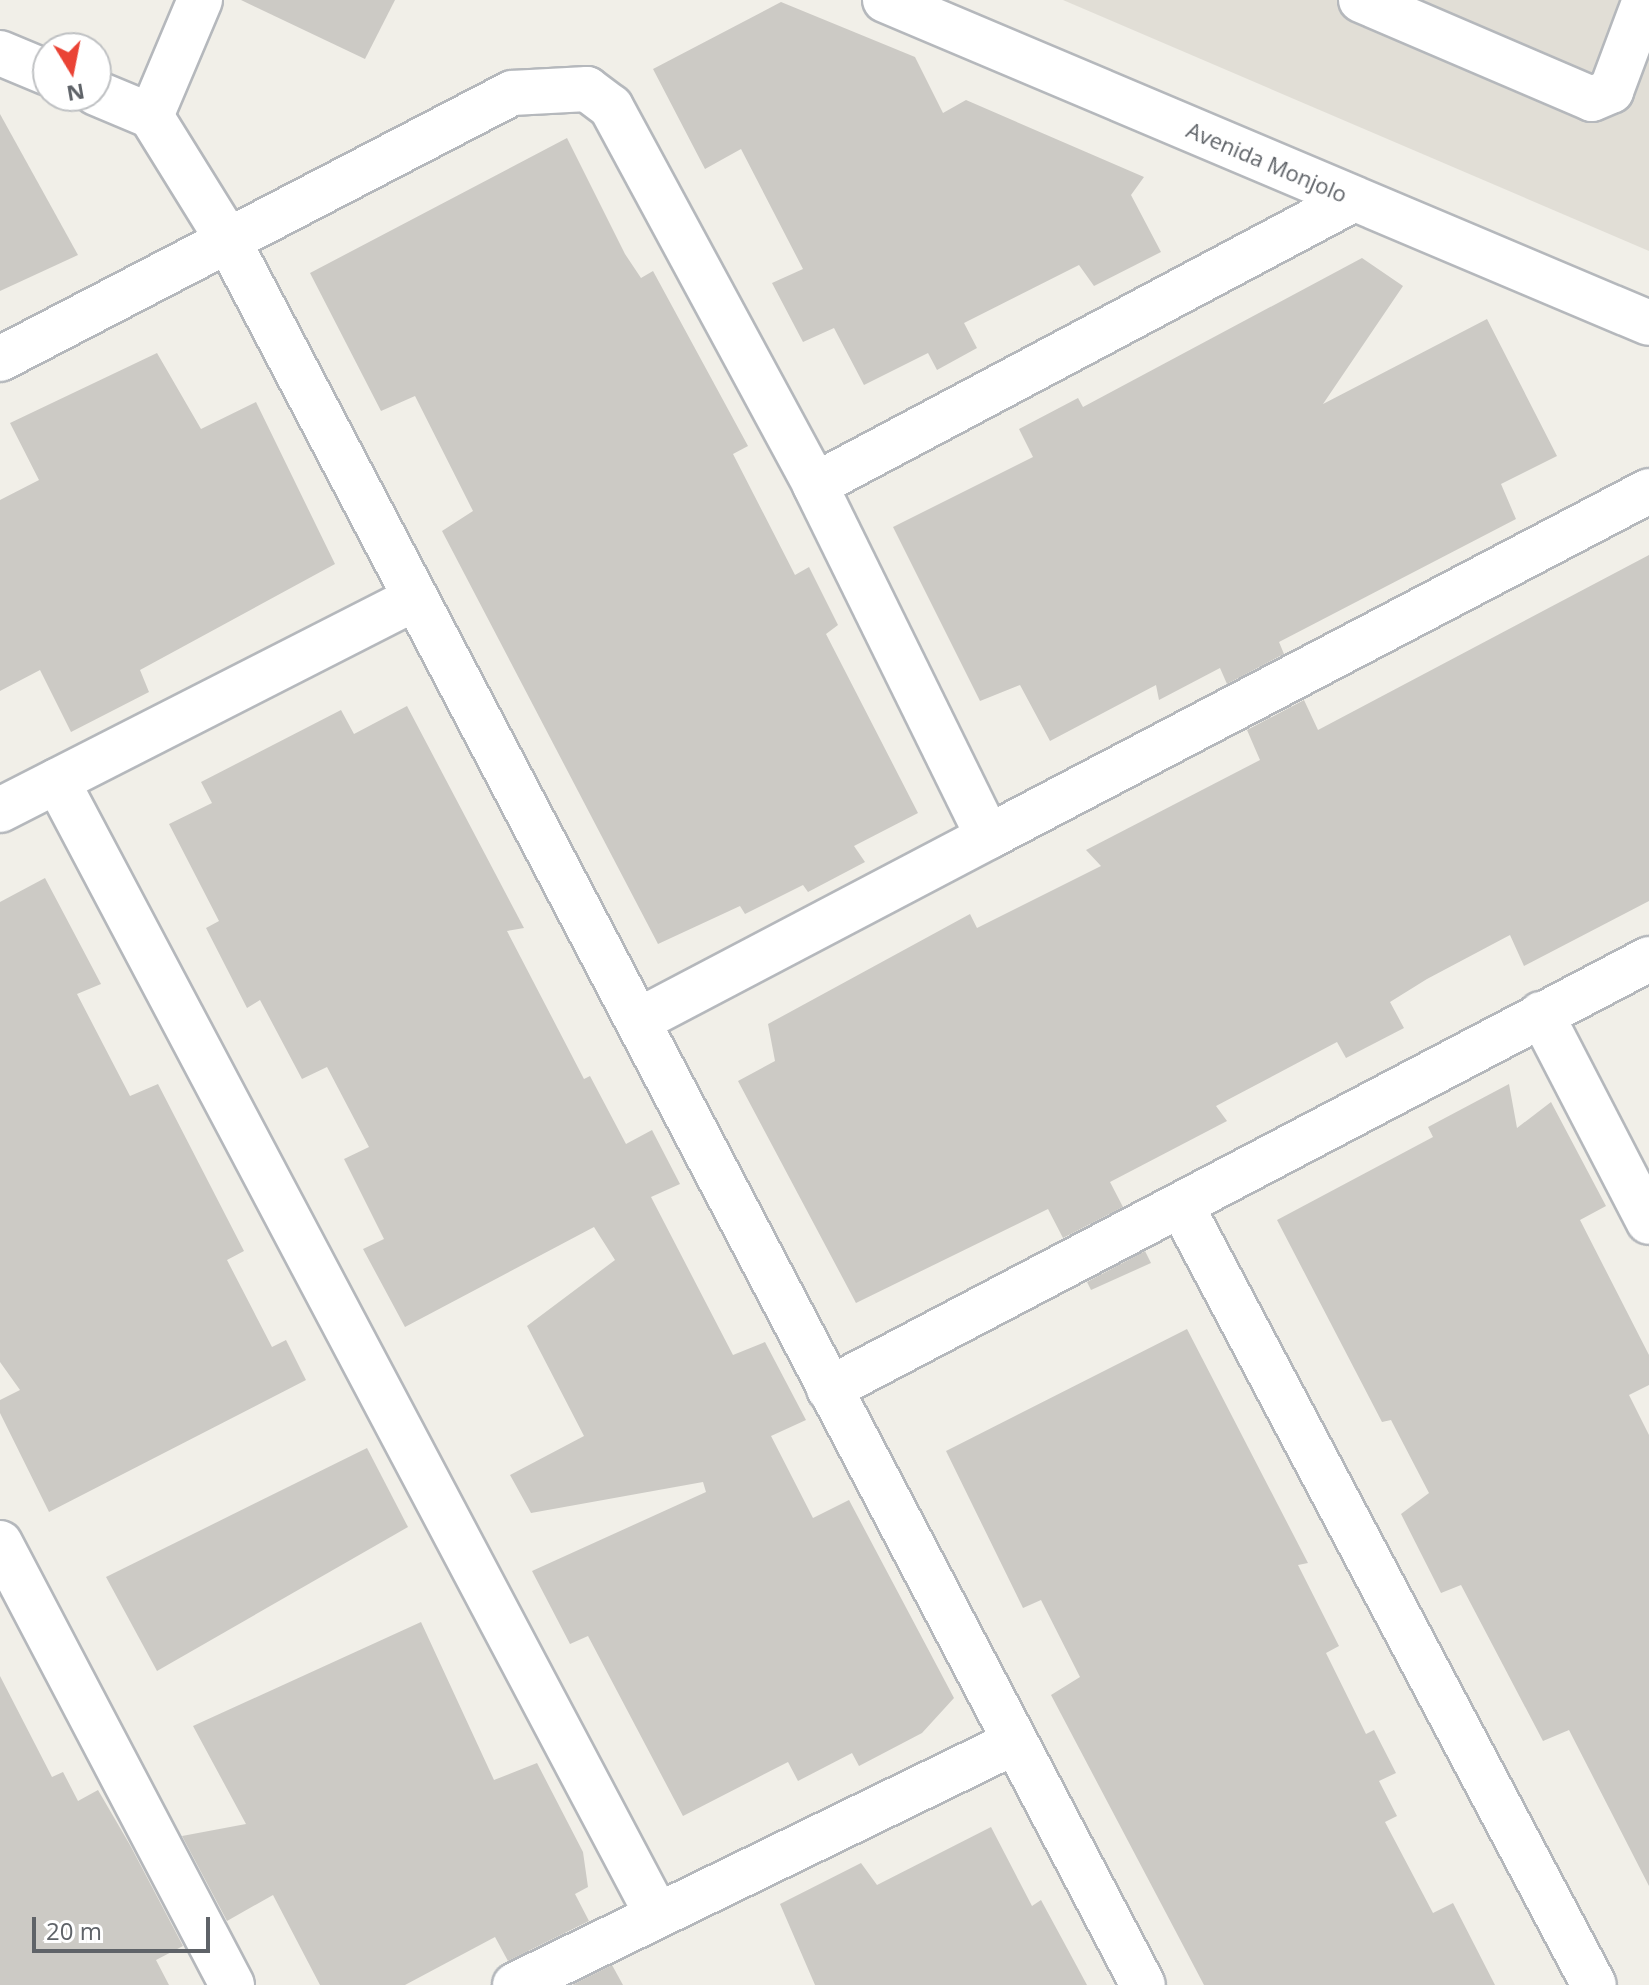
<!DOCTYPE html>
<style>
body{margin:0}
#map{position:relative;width:1649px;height:1985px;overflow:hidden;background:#f1efe8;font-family:"Open Sans",sans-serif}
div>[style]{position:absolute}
.education>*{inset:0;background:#e1ded6}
.building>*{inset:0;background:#cccac5}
.roads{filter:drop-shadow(2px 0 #b5b8bc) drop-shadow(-2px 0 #b5b8bc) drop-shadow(0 2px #b5b8bc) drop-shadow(0 -2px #b5b8bc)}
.minor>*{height:44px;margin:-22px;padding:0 22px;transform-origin:22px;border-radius:22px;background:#fff}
span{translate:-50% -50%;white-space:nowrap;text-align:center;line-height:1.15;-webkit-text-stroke:6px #fff;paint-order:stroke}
.street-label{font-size:22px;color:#5f6368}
.north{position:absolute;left:32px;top:32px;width:80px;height:80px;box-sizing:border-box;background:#fff;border:2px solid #bfc1c3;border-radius:50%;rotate:170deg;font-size:22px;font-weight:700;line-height:32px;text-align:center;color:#5f6368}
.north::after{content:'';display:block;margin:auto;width:28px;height:36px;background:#ea4335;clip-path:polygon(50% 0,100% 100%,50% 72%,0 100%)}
.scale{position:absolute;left:32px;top:1917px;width:178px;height:36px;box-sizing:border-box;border:4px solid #5f6368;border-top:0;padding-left:10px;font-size:24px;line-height:28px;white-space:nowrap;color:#5f6368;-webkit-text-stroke:6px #fff;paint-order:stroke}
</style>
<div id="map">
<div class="education">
<i style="clip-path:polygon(1063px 0,1649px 0,1649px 251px)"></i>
</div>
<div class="building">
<i style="clip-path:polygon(241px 0,395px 0,365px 59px)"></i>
<i style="clip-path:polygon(781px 2px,915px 57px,943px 113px,966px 100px,1144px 177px,1131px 195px,1161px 252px,1094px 286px,1079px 265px,964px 323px,977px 348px,937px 370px,928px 353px,864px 385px,834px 328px,803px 342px,772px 283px,803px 269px,741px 149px,705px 169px,653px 69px)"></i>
<i style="clip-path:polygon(0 114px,78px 255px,0 291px)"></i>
<i style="clip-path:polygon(567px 138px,625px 254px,641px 278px,653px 271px,748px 446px,733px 454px,795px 575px,809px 567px,838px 625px,826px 634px,918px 813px,854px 846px,865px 862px,808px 892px,803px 885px,745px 914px,740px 906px,658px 944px,442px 531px,473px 511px,415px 396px,381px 411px,310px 273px)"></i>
<i style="clip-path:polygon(1362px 258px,1403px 286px,1323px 404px,1487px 319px,1557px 456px,1501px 484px,1516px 519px,1279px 642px,1284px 654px,1227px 684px,1220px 668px,1159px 700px,1156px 685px,1050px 741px,1020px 685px,980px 701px,893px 527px,1033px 457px,1019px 429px,1078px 398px,1083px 407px)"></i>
<i style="clip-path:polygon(157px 353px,201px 429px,256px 402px,335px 564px,140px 670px,149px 692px,71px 732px,40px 670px,0 691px,0 500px,39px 480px,10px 423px)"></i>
<i style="clip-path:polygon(1649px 555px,1649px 901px,1524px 966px,1510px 935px,1427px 979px,1390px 1002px,1404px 1028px,1346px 1058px,1337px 1042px,1216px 1106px,1227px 1121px,1110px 1182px,1123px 1207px,1063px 1238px,1048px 1209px,856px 1303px,738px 1081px,775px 1061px,768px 1024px,970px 914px,977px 928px,1101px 866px,1086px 850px,1260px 760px,1247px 730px,1304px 700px,1318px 730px)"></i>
<i style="clip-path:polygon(407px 706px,524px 928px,507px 931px,584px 1079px,590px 1076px,626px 1144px,652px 1130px,680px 1184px,651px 1197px,733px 1355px,765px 1342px,806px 1420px,771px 1436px,813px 1518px,849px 1500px,954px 1698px,922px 1733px,859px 1766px,852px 1753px,798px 1781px,788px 1762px,683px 1816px,588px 1636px,570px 1644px,532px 1571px,706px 1492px,703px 1482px,531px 1513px,510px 1475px,584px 1436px,527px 1326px,615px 1260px,594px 1227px,405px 1327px,363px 1249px,384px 1239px,344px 1159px,369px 1147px,327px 1067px,302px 1079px,260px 1000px,247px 1008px,206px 928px,219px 921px,169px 824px,212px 803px,201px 782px,341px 710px,354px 734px)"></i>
<i style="clip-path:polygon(45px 878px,101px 984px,77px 994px,130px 1096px,158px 1084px,244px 1251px,227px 1260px,272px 1347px,286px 1340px,306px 1380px,49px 1512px,0 1413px,0 1400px,20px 1390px,0 1362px,0 902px)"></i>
<i style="clip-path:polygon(1509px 1084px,1517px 1128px,1551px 1102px,1606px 1206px,1580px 1220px,1649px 1355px,1649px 1385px,1629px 1395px,1649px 1435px,1649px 1886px,1569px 1730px,1543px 1741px,1461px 1585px,1441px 1593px,1401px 1514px,1429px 1493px,1391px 1420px,1382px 1422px,1277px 1220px,1433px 1137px,1428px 1127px)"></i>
<i style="clip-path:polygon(1145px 1251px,1151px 1263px,1091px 1290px,1087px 1282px)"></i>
<i style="clip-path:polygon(1187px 1329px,1308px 1563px,1298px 1565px,1339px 1646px,1326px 1653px,1366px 1734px,1374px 1730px,1396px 1773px,1379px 1781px,1397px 1816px,1385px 1822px,1433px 1913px,1453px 1903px,1495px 1985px,1204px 1985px,1051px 1695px,1080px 1677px,1041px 1600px,1023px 1608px,946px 1451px)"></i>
<i style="clip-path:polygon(367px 1448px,408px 1527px,157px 1671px,106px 1577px)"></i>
<i style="clip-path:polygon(421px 1622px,494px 1780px,537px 1763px,583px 1852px,588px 1887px,575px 1894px,589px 1921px,508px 1961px,495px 1937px,405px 1985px,320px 1985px,273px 1895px,227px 1921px,182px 1836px,246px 1824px,193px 1726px)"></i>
<i style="clip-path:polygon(0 1676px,52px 1777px,63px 1772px,78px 1801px,98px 1790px,130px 1845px,183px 1946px,156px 1960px,169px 1985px,0 1985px)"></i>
<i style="clip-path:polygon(991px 1827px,1032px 1906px,1041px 1900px,1087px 1985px,815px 1985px,780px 1904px,861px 1863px,877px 1885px)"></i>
<i style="clip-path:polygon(612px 1965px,623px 1985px,572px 1985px)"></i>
</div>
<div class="roads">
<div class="minor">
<i style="left:885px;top:0;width:829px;rotate:22.92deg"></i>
<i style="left:1361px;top:0;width:251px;rotate:23.2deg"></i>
<i style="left:1592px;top:99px;width:21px;rotate:-23deg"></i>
<i style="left:1611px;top:91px;width:97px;rotate:-69.5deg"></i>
<i style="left:0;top:53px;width:52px;rotate:22.6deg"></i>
<i style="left:96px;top:93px;width:60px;rotate:22.7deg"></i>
<i style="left:151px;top:116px;width:146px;rotate:58.2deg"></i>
<i style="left:228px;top:240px;width:1970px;rotate:62.33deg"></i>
<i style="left:151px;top:116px;width:126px;rotate:-67.1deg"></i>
<i style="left:0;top:359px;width:577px;rotate:-27.45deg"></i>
<i style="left:512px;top:93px;width:75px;rotate:-3.1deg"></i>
<i style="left:587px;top:89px;width:30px;rotate:37deg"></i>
<i style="left:611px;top:107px;width:430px;rotate:61.6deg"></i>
<i style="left:815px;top:485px;width:392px;rotate:63.8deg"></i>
<i style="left:988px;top:837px;width:393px;rotate:152.3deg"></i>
<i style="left:815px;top:485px;width:610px;rotate:-27.95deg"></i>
<i style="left:57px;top:781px;width:1281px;rotate:62.11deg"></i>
<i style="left:0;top:810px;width:461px;rotate:-27deg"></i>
<i style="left:988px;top:837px;width:746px;rotate:-27.63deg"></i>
<i style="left:1541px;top:1014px;width:234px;rotate:62.6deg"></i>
<i style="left:1182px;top:1207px;width:880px;rotate:62.1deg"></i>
<i style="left:829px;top:1389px;width:926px;rotate:-27.67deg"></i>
<i style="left:0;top:1543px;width:499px;rotate:62.3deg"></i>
<i style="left:515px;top:1985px;width:556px;rotate:-25.92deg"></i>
</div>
</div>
<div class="street-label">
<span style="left:1267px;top:162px;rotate:23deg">Avenida Monjolo</span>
</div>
<div class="north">N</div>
<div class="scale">20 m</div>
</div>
